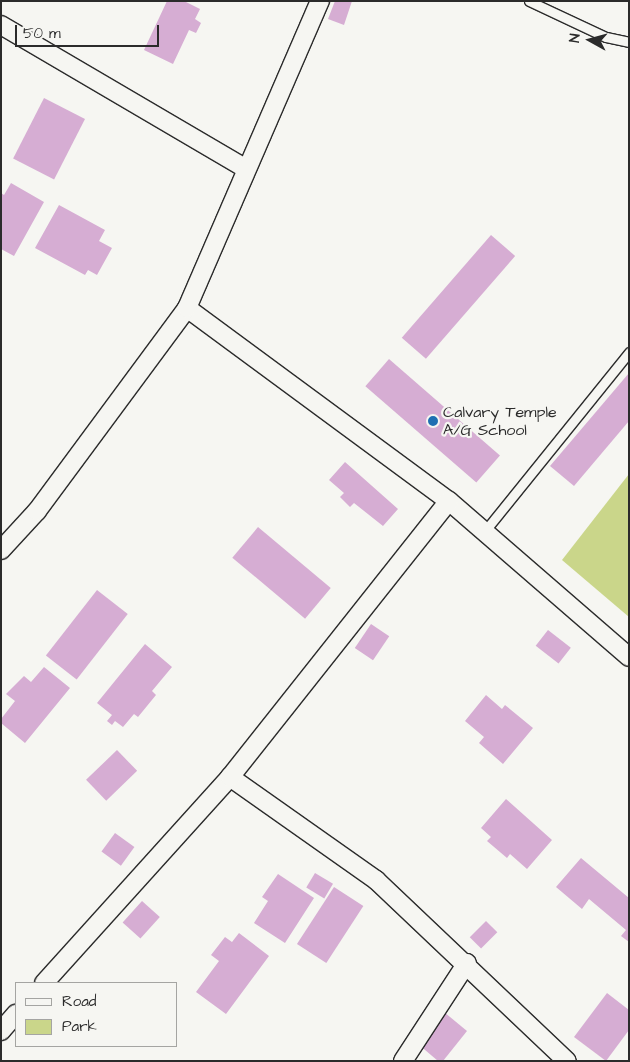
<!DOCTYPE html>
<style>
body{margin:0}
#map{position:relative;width:630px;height:1062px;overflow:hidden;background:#f6f6f2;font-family:"Architects Daughter",sans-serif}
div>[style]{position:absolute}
.green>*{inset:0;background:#cad68a}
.building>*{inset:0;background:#d6add3;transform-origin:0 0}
.roads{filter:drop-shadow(1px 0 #2b2b2b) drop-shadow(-1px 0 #2b2b2b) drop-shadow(0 1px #2b2b2b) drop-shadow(0 -1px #2b2b2b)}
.lane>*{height:9px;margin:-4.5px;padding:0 4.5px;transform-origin:4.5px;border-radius:4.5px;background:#f6f6f2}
.street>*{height:18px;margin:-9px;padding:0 9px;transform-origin:9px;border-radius:9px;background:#f6f6f2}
.dots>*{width:14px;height:14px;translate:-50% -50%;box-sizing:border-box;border:2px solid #f6f6f2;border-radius:50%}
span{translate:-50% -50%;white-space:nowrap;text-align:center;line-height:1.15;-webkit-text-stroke:4.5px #f6f6f2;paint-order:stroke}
.poi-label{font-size:16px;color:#2b2b2b}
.left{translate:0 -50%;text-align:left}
.frame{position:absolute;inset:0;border:2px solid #2b2b2b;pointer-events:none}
.legend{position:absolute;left:15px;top:982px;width:162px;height:65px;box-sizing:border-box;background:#f6f6f2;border:1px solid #a5a5a2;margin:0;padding:6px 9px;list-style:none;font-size:15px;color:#2b2b2b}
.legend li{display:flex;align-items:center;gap:10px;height:25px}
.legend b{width:25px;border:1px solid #a5a5a2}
.north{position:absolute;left:565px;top:15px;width:50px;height:50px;-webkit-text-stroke:4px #f6f6f2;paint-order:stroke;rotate:277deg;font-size:14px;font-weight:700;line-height:20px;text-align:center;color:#2b2b2b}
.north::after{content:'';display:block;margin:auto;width:18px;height:22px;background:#2b2b2b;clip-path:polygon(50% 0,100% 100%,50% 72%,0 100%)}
.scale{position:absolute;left:15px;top:25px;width:144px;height:22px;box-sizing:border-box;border:2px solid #2b2b2b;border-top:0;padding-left:6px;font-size:15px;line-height:18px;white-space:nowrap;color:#2b2b2b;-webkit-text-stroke:4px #f6f6f2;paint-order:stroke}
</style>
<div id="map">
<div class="green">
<i style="clip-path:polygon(629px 474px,629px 617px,562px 560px)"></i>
</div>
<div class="building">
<i style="clip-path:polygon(167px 1px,184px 1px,200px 9px,195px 19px,201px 23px,196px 33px,189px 30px,173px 64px,144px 50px)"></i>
<i style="clip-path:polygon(335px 1px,352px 1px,344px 25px,328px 19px)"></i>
<i style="left:44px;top:98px;width:46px;height:68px;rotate:27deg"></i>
<i style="clip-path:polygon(11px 183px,44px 202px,14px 256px,1px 249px,1px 193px,4px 195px)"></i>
<i style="clip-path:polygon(59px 205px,105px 230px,99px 241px,112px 248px,97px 275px,88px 270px,85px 275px,35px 248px)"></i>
<i style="left:491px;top:235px;width:32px;height:136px;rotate:41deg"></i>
<i style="left:389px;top:359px;width:147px;height:36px;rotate:41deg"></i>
<i style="clip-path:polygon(629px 373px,629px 421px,574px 486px,550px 466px)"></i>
<i style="clip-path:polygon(345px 462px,398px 509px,383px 526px,354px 503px,350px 507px,340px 497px,344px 493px,329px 480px)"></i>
<i style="left:258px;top:527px;width:95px;height:40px;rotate:40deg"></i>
<i style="left:97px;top:590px;width:39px;height:83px;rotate:38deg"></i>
<i style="left:371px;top:624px;width:22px;height:29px;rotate:34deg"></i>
<i style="left:548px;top:630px;width:29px;height:20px;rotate:38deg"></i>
<i style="clip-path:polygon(145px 644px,172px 667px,152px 691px,156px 695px,138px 717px,134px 714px,123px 727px,115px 721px,112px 725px,107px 721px,112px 715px,97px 703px)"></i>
<i style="clip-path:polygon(44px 667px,70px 688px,25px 743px,1px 723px,1px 719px,15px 701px,6px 694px,24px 676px,31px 682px)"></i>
<i style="clip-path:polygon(486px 695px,502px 709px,505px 705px,533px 728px,503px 764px,479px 743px,484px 737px,465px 721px)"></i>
<i style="left:117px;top:750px;width:29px;height:43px;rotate:46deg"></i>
<i style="clip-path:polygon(506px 799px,552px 840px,527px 869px,510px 854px,507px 858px,487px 841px,491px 837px,481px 828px)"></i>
<i style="left:115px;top:833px;width:24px;height:23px;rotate:36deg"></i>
<i style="clip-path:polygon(581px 858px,629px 898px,629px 942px,621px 936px,626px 930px,589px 899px,582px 909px,556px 887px)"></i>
<i style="left:315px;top:873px;width:21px;height:17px;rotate:31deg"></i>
<i style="clip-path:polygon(278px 874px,314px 898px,285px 943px,254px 923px,268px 901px,262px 897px)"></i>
<i style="left:334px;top:887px;width:35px;height:68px;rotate:33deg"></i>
<i style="left:142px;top:901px;width:24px;height:29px;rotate:42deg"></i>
<i style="left:486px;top:921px;width:16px;height:23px;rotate:45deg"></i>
<i style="clip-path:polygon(239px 933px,269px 956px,226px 1014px,196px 992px,219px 961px,211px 955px,225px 937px,232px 942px)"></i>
<i style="clip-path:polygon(607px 993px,629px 1010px,629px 1030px,606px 1061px,574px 1037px)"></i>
<i style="clip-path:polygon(444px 1012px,467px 1031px,443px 1061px,438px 1061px,418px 1044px)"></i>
</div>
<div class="roads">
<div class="lane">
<i style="left:529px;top:1px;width:85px;rotate:25.1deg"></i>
<i style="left:606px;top:37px;width:24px;rotate:12deg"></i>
<i style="left:484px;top:532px;width:231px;rotate:-51.1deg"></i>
</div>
<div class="street">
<i style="left:1px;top:25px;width:284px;rotate:30.4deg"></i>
<i style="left:187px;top:308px;width:325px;rotate:36.4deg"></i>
<i style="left:449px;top:501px;width:238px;rotate:40.9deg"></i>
<i style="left:1px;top:550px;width:53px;rotate:-47.3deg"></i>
<i style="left:37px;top:511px;width:252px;rotate:-53.5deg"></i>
<i style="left:187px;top:308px;width:335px;rotate:-66.6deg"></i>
<i style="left:230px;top:777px;width:179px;rotate:35.2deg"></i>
<i style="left:376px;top:880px;width:263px;rotate:43.5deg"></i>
<i style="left:44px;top:983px;width:278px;rotate:-47.9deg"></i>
<i style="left:230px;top:777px;width:352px;rotate:-51.6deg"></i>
<i style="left:1px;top:1031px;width:23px;rotate:-49deg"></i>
<i style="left:403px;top:1061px;width:117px;rotate:-56.9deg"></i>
</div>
</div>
<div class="dots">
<i style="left:433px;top:421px;background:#1f6fb2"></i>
</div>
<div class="poi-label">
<span class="left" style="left:443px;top:421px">Calvary Temple<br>A/G School</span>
</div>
<div class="frame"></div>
<ul class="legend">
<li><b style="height:6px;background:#f6f6f2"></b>Road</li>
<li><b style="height:14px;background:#cad68a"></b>Park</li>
</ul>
<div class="north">N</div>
<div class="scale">50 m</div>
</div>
